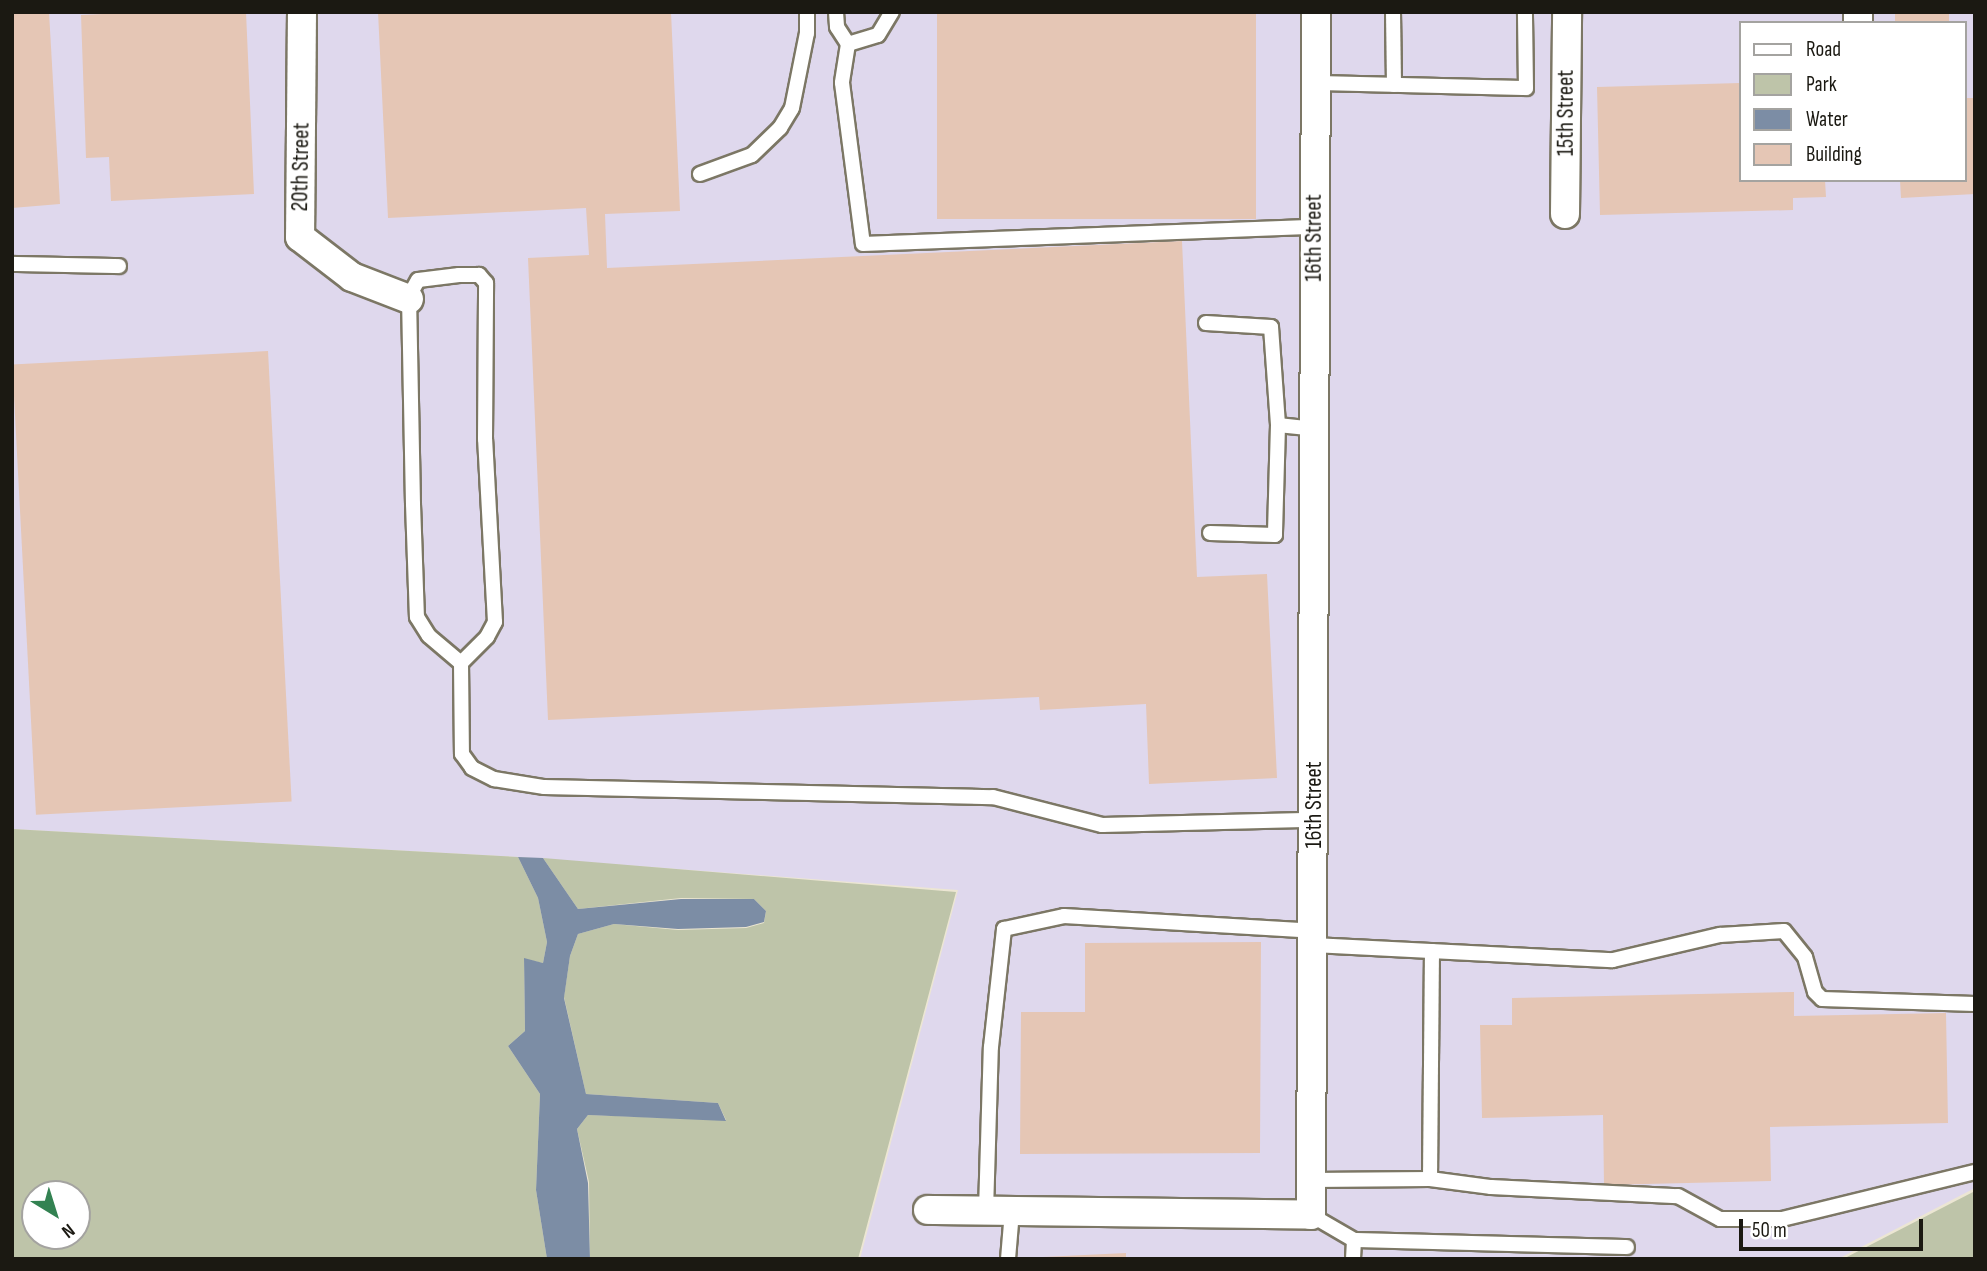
<!DOCTYPE html>
<style>
body{margin:0}
#map{position:relative;width:1987px;height:1271px;overflow:hidden;background:#ece6d3;font-family:"Sofia Sans Condensed",sans-serif}
div>[style]{position:absolute}
.industrial>*{inset:0;background:#dfd8ed}
.green>*{inset:0;background:#bec4a9}
.water>*{inset:0;background:#7c8da5}
.building>*{inset:0;background:#e5c6b5;transform-origin:0 0}
.roads{filter:drop-shadow(2px 0 #7c7765) drop-shadow(-2px 0 #7c7765) drop-shadow(0 2px #7c7765) drop-shadow(0 -2px #7c7765)}
.service>*{height:14px;margin:-7px;padding:0 7px;transform-origin:7px;border-radius:7px;background:#fff}
.minor>*{height:28px;margin:-14px;padding:0 14px;transform-origin:14px;border-radius:14px;background:#fff}
span{translate:-50% -50%;white-space:nowrap;text-align:center;line-height:1.15;-webkit-text-stroke:6px #fff;paint-order:stroke}
.street-label{font-size:23px;color:#1b1912}
.frame{position:absolute;inset:0;border:14px solid #1b1912;pointer-events:none}
.legend{position:absolute;left:1739px;top:21px;width:228px;height:161px;box-sizing:border-box;background:#fff;border:2px solid #a4a3a0;margin:0;padding:9px 12px;list-style:none;font-size:21px;color:#1b1912}
.legend li{display:flex;align-items:center;gap:14px;height:35px}
.legend b{width:35px;border:2px solid #a4a3a0}
.north{position:absolute;left:21px;top:1180px;width:70px;height:70px;box-sizing:border-box;background:#fff;border:2px solid #a4a3a0;border-radius:50%;rotate:142deg;font-size:19px;font-weight:700;line-height:28px;text-align:center;color:#1b1912}
.north::after{content:'';display:block;margin:auto;width:24px;height:32px;background:#338252;clip-path:polygon(50% 0,100% 100%,50% 72%,0 100%)}
.scale{position:absolute;left:1739px;top:1219px;width:184px;height:32px;box-sizing:border-box;border:4px solid #1b1912;border-top:0;padding-left:9px;font-size:21px;line-height:24px;white-space:nowrap;color:#1b1912;-webkit-text-stroke:5px #fff;paint-order:stroke}
</style>
<div id="map">
<div class="industrial">
<i style="clip-path:polygon(evenodd,12px 12px,1975px 12px,1975px 1188px,1838px 1259px,860px 1259px,958px 890px,518px 857px,12px 829px,12px 12px,1740px 23px,1964px 23px,1964px 180px,1740px 180px,1740px 23px)"></i>
</div>
<div class="green">
<i style="clip-path:polygon(evenodd,12px 829px,518px 857px,538px 898px,547px 942px,543px 963px,524px 959px,525px 1031px,508px 1046px,540px 1094px,536px 1190px,547px 1259px,12px 1259px,12px 829px,35px 1194px,77px 1194px,77px 1236px,35px 1236px,35px 1194px)"></i>
<i style="clip-path:polygon(543px 858px,956px 892px,858px 1259px,590px 1259px,589px 1182px,577px 1129px,588px 1115px,726px 1120px,718px 1103px,586px 1094px,564px 997px,570px 956px,578px 934px,614px 924px,678px 930px,746px 928px,764px 923px,766px 911px,754px 899px,681px 898px,578px 909px)"></i>
<i style="clip-path:polygon(1975px 1191px,1975px 1259px,1843px 1259px)"></i>
</div>
<div class="water">
<i style="clip-path:polygon(518px 857px,543px 858px,578px 909px,681px 899px,754px 899px,766px 911px,764px 922px,746px 927px,678px 929px,614px 924px,578px 934px,570px 956px,564px 998px,586px 1094px,718px 1103px,726px 1121px,588px 1115px,577px 1129px,588px 1183px,590px 1259px,547px 1259px,536px 1190px,540px 1094px,508px 1046px,525px 1031px,524px 958px,543px 963px,547px 942px,538px 898px)"></i>
</div>
<div class="building">
<i style="clip-path:polygon(12px 12px,49px 12px,60px 204px,12px 208px)"></i>
<i style="clip-path:polygon(145px 12px,246px 12px,254px 194px,111px 201px,109px 157px,86px 158px,81px 15px)"></i>
<i style="clip-path:polygon(378px 12px,671px 12px,680px 211px,605px 214px,607px 268px,1182px 241px,1197px 577px,1267px 574px,1277px 778px,1149px 784px,1146px 704px,1040px 710px,1039px 697px,548px 720px,528px 258px,589px 255px,586px 208px,388px 218px)"></i>
<i style="left:937px;top:12px;width:319px;height:207px"></i>
<i style="left:1895px;top:12px;width:54px;height:11px"></i>
<i style="clip-path:polygon(1740px 83px,1740px 180px,1825px 180px,1826px 197px,1793px 198px,1793px 210px,1600px 215px,1597px 87px)"></i>
<i style="clip-path:polygon(1964px 98px,1975px 98px,1975px 194px,1901px 198px,1900px 180px,1964px 180px)"></i>
<i style="left:268px;top:351px;width:451px;height:256px;rotate:87deg"></i>
<i style="clip-path:polygon(1261px 942px,1260px 1153px,1020px 1154px,1021px 1012px,1085px 1012px,1085px 943px)"></i>
<i style="clip-path:polygon(1794px 992px,1794px 1016px,1946px 1013px,1948px 1123px,1770px 1127px,1771px 1181px,1604px 1185px,1603px 1115px,1482px 1118px,1480px 1025px,1512px 1025px,1512px 998px)"></i>
<i style="clip-path:polygon(1126px 1253px,1126px 1259px,1043px 1259px,1043px 1257px)"></i>
</div>
<div class="roads">
<div class="service">
<i style="left:836px;top:12px;width:15px;rotate:86deg"></i>
<i style="left:837px;top:27px;width:20px;rotate:57deg"></i>
<i style="left:848px;top:44px;width:39px;rotate:99deg"></i>
<i style="left:842px;top:83px;width:162px;rotate:82.6deg"></i>
<i style="left:863px;top:244px;width:451px;rotate:-2.2deg"></i>
<i style="left:1393px;top:12px;width:73px;rotate:89.2deg"></i>
<i style="left:848px;top:44px;width:31px;rotate:-17deg"></i>
<i style="left:878px;top:35px;width:27px;rotate:-59deg"></i>
<i style="left:1316px;top:83px;width:210px;rotate:1.4deg"></i>
<i style="left:1526px;top:88px;width:76px;rotate:-90.8deg"></i>
<i style="left:700px;top:174px;width:55px;rotate:-20.1deg"></i>
<i style="left:752px;top:155px;width:39px;rotate:-44deg"></i>
<i style="left:780px;top:128px;width:23px;rotate:-59deg"></i>
<i style="left:792px;top:108px;width:76px;rotate:-78.7deg"></i>
<i style="left:807px;top:33px;width:21px;rotate:-90deg"></i>
<i style="left:12px;top:264px;width:107px;rotate:1.1deg"></i>
<i style="left:1206px;top:323px;width:65px;rotate:3.5deg"></i>
<i style="left:1271px;top:327px;width:98px;rotate:85.9deg"></i>
<i style="left:1278px;top:425px;width:110px;rotate:91.6deg"></i>
<i style="left:1275px;top:535px;width:65px;rotate:-178.2deg"></i>
<i style="left:1278px;top:425px;width:37px;rotate:6deg"></i>
<i style="left:461px;top:663px;width:37px;rotate:-45deg"></i>
<i style="left:487px;top:637px;width:17px;rotate:-62deg"></i>
<i style="left:495px;top:622px;width:183px;rotate:-93.1deg"></i>
<i style="left:485px;top:439px;width:156px;rotate:-89.6deg"></i>
<i style="left:486px;top:283px;width:11px;rotate:-131deg"></i>
<i style="left:479px;top:275px;width:20px;rotate:180deg"></i>
<i style="left:459px;top:275px;width:41px;rotate:173deg"></i>
<i style="left:418px;top:280px;width:18px;rotate:119deg"></i>
<i style="left:409px;top:296px;width:208px;rotate:88.9deg"></i>
<i style="left:413px;top:504px;width:113px;rotate:88deg"></i>
<i style="left:417px;top:617px;width:22px;rotate:58deg"></i>
<i style="left:429px;top:636px;width:42px;rotate:40.2deg"></i>
<i style="left:461px;top:663px;width:91px;rotate:89.4deg"></i>
<i style="left:462px;top:754px;width:17px;rotate:54deg"></i>
<i style="left:472px;top:768px;width:25px;rotate:27deg"></i>
<i style="left:494px;top:779px;width:51px;rotate:9.1deg"></i>
<i style="left:544px;top:787px;width:449px;rotate:1.3deg"></i>
<i style="left:993px;top:797px;width:113px;rotate:14.4deg"></i>
<i style="left:1102px;top:825px;width:212px;rotate:-1.4deg"></i>
<i style="left:1313px;top:945px;width:300px;rotate:2.9deg"></i>
<i style="left:1613px;top:960px;width:110px;rotate:-13.2deg"></i>
<i style="left:1720px;top:935px;width:64px;rotate:-3.6deg"></i>
<i style="left:1784px;top:931px;width:33px;rotate:51deg"></i>
<i style="left:1805px;top:957px;width:36px;rotate:74deg"></i>
<i style="left:1815px;top:992px;width:10px;rotate:45deg"></i>
<i style="left:1822px;top:999px;width:153px;rotate:1.9deg"></i>
<i style="left:1430px;top:1179px;width:62px;rotate:7.5deg"></i>
<i style="left:1491px;top:1187px;width:187px;rotate:2.8deg"></i>
<i style="left:1678px;top:1196px;width:48px;rotate:28.7deg"></i>
<i style="left:1720px;top:1219px;width:62px"></i>
<i style="left:1782px;top:1219px;width:199px;rotate:-13.7deg"></i>
<i style="left:1311px;top:1180px;width:119px;rotate:-0.5deg"></i>
<i style="left:1430px;top:1179px;width:228px;rotate:-89.5deg"></i>
<i style="left:986px;top:1211px;width:164px;rotate:-88.3deg"></i>
<i style="left:991px;top:1047px;width:119px;rotate:-83.7deg"></i>
<i style="left:1004px;top:929px;width:61px;rotate:-12.2deg"></i>
<i style="left:1064px;top:916px;width:249px;rotate:3.4deg"></i>
<i style="left:1311px;top:1215px;width:50px;rotate:30.2deg"></i>
<i style="left:1008px;top:1259px;width:48px;rotate:-85.2deg"></i>
<i style="left:1353px;top:1259px;width:19px;rotate:-87deg"></i>
<i style="left:1354px;top:1240px;width:273px;rotate:1.5deg"></i>
</div>
<div class="minor">
<i style="left:302px;top:12px;width:225px;rotate:90.5deg"></i>
<i style="left:300px;top:237px;width:66px;rotate:37.6deg"></i>
<i style="left:352px;top:277px;width:61px;rotate:21.1deg"></i>
<i style="left:1858px;top:12px;width:11px;rotate:90deg"></i>
<i style="left:1565px;top:214px;width:202px;rotate:-89.4deg"></i>
<i style="left:928px;top:1210px;width:383px;rotate:0.7deg"></i>
<i style="left:1311px;top:1215px;width:1203px;rotate:-89.76deg"></i>
</div>
</div>
<div class="street-label">
<span style="left:1566px;top:113px;rotate:-90deg">15th Street</span>
<span style="left:301px;top:167px;rotate:-89deg">20th Street</span>
<span style="left:1314px;top:238px;rotate:-90deg">16th Street</span>
<span style="left:1314px;top:805px;rotate:-90deg">16th Street</span>
</div>
<div class="frame"></div>
<ul class="legend">
<li><b style="height:9px;background:#fff"></b>Road</li>
<li><b style="height:19px;background:#bec4a9"></b>Park</li>
<li><b style="height:19px;background:#7c8da5"></b>Water</li>
<li><b style="height:19px;background:#e5c6b5"></b>Building</li>
</ul>
<div class="north">N</div>
<div class="scale">50 m</div>
</div>
